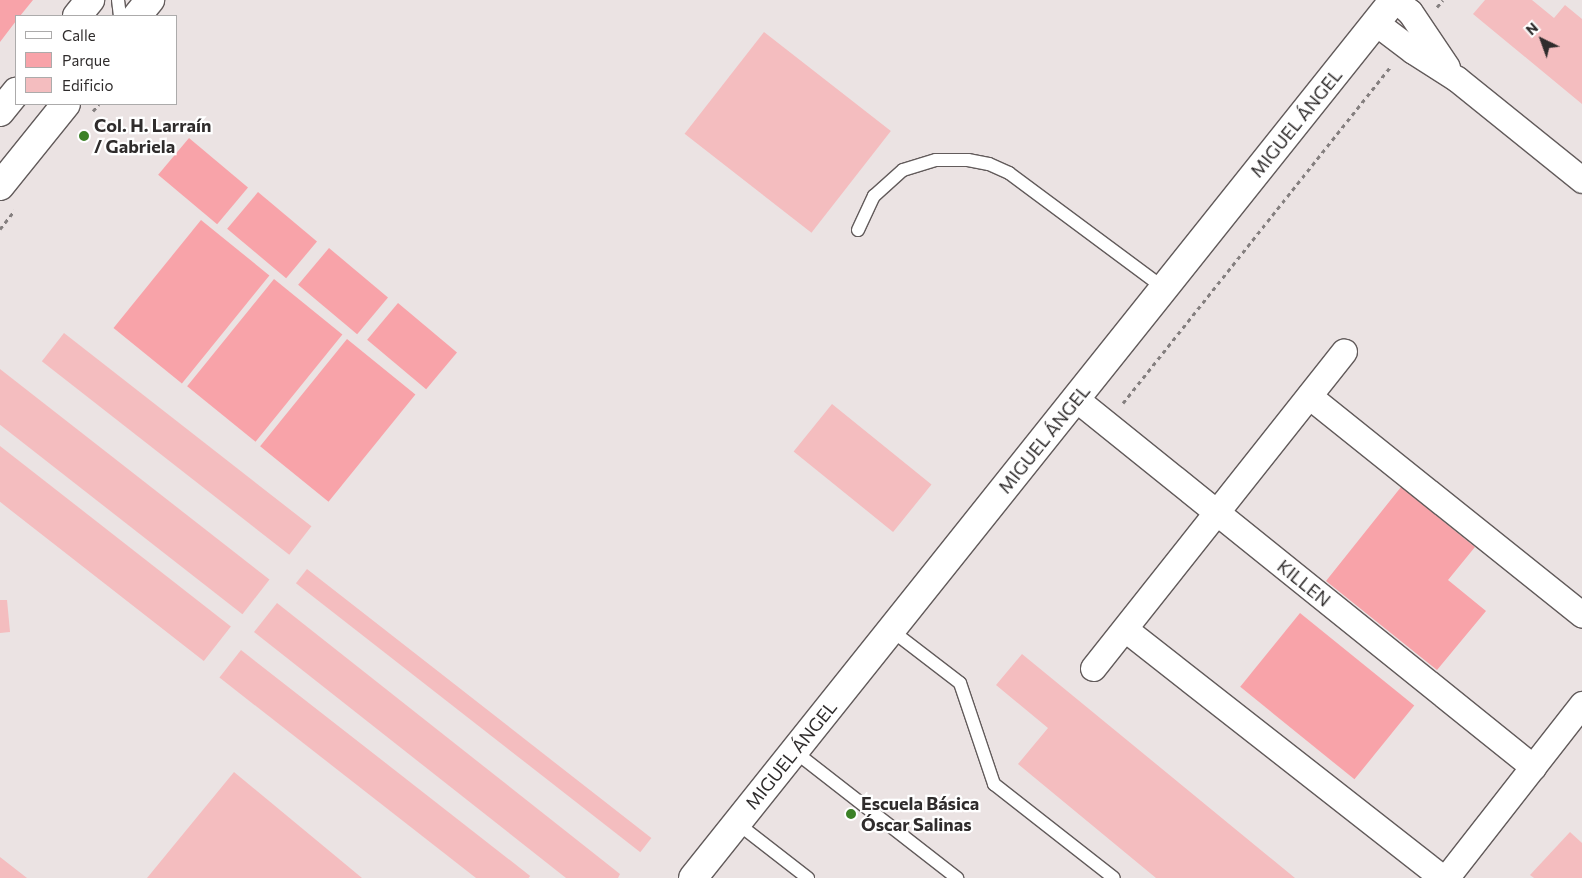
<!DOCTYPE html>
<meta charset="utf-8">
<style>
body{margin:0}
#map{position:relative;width:1582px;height:878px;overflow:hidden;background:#ebe3e3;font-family:Commissioner,sans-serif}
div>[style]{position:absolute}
.green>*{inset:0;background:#f8a3a9;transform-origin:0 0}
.building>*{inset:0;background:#f4bdbf;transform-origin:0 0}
.path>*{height:3px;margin-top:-1.5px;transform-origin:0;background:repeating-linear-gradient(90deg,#847f7f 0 4px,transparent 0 8px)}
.roads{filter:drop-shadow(1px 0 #625b5b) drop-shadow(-1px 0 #625b5b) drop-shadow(0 1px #625b5b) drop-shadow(0 -1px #625b5b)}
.lane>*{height:12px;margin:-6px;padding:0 6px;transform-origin:6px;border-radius:6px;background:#fff}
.street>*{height:25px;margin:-12.5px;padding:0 12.5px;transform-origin:12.5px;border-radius:12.5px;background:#fff}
.secondary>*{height:28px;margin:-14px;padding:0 14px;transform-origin:14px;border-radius:14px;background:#fff}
.primary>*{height:28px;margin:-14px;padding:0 14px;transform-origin:14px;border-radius:14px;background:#fff}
.dots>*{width:14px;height:14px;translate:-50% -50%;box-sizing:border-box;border:2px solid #fff;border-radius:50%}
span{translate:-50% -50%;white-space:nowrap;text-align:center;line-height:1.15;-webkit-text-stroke:4.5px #fff;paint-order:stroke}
.street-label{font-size:18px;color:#2f2c2c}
.poi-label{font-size:18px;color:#2f2c2c;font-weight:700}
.left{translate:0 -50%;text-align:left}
.legend{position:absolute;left:15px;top:15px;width:162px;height:90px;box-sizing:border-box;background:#fff;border:1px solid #acabab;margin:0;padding:6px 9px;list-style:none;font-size:15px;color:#2f2c2c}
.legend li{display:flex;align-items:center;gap:10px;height:25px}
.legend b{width:25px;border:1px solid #acabab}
.north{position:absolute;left:1517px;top:15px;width:50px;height:50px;-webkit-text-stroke:4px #fff;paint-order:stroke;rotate:318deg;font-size:14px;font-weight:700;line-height:20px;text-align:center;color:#2f2c2c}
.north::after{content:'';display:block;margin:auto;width:18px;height:22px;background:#2f2c2c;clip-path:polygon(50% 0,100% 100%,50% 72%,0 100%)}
</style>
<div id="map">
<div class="green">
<i style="clip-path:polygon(0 0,33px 0,20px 16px,16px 16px,16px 21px,0 42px)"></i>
<i style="left:189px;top:138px;width:77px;height:48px;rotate:40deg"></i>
<i style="left:258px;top:192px;width:77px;height:48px;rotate:40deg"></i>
<i style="left:201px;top:220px;width:88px;height:139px;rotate:39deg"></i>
<i style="left:329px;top:248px;width:77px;height:48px;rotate:40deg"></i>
<i style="left:274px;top:279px;width:88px;height:138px;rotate:39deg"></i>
<i style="left:398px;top:303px;width:77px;height:48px;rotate:40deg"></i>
<i style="left:347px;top:339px;width:88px;height:138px;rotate:39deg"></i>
<i style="clip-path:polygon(1401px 487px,1475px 547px,1448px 580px,1486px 611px,1437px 670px,1326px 581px)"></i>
<i style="left:1300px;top:613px;width:147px;height:95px;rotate:39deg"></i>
</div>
<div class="building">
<i style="clip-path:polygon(1485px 0,1532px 0,1554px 18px,1565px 5px,1582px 19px,1582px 104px,1473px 14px)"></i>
<i style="left:764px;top:32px;width:161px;height:129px;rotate:38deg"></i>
<i style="left:64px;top:333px;width:314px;height:36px;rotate:38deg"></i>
<i style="left:0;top:369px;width:342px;height:44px;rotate:38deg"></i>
<i style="left:832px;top:404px;width:128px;height:61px;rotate:39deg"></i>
<i style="left:0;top:446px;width:293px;height:44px;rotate:38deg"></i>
<i style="left:307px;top:569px;width:437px;height:18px;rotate:38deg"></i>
<i style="clip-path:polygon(0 600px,7px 600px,10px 632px,0 633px)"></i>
<i style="clip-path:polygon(277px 603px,620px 874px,618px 878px,566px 878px,254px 632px)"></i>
<i style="left:241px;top:650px;width:367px;height:35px;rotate:38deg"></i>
<i style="clip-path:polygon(1022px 654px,1295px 878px,1156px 878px,1018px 764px,1048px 728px,996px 685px)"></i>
<i style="clip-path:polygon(234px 772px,362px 878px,147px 878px)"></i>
<i style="clip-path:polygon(1570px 832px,1582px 843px,1582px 878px,1534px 878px,1530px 875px)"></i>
<i style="clip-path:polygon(0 857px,27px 878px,0 878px)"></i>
</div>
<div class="path">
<i style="left:1437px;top:7px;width:9px;rotate:-49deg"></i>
<i style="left:93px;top:111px;width:9px;rotate:-49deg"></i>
<i style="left:0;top:229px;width:24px;rotate:-52deg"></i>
<i style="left:1123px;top:403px;width:429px;rotate:-51.5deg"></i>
</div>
<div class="roads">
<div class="lane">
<i style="left:118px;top:0;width:16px;rotate:83deg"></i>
<i style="left:858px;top:230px;width:38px;rotate:-65deg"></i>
<i style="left:874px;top:196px;width:39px;rotate:-42deg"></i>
<i style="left:903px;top:170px;width:34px;rotate:-17deg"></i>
<i style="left:936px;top:160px;width:32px"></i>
<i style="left:968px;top:160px;width:21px;rotate:11deg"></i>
<i style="left:989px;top:164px;width:22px;rotate:24deg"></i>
<i style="left:1009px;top:173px;width:193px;rotate:36.6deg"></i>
<i style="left:891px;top:630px;width:87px;rotate:37.5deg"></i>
<i style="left:960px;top:683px;width:107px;rotate:71.4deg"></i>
<i style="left:994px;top:784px;width:152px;rotate:38.1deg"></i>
<i style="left:794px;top:751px;width:207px;rotate:37.9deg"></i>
<i style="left:737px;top:823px;width:90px;rotate:37.8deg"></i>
</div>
<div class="street">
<i style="left:1396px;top:0;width:18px;rotate:41deg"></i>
<i style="left:1410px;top:12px;width:66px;rotate:56.1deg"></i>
<i style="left:1376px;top:23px;width:46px;rotate:37.1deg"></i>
<i style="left:1413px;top:51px;width:52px;rotate:32.5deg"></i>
<i style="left:1457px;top:79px;width:161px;rotate:38.9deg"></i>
<i style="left:1309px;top:396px;width:350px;rotate:38.7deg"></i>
<i style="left:1076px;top:399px;width:587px;rotate:38.84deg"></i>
<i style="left:1125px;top:629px;width:403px;rotate:38.1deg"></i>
<i style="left:1093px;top:668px;width:404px;rotate:-51.6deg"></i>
<i style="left:1446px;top:878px;width:221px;rotate:-52deg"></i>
</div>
<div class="secondary">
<i style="left:693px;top:878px;width:1124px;rotate:-51.4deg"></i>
</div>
<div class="primary">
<i style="left:77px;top:16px;width:21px;rotate:-51deg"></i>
<i style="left:137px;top:16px;width:21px;rotate:-51deg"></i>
<i style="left:0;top:112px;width:26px;rotate:-51deg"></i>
<i style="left:0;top:186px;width:105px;rotate:-51.2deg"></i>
</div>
</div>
<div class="dots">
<i style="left:84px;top:136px;background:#3b8126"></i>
<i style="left:851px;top:814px;background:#3b8126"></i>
</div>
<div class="street-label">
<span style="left:1296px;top:123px;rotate:-51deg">MIGUEL ÁNGEL</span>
<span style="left:1044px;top:439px;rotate:-51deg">MIGUEL ÁNGEL</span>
<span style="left:1304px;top:583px;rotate:39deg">KILLEN</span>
<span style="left:791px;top:755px;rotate:-51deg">MIGUEL ÁNGEL</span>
</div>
<div class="poi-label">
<span class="left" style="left:94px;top:136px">Col. H. Larraín<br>/ Gabriela</span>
<span class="left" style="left:861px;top:814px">Escuela Básica<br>Óscar Salinas</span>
</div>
<ul class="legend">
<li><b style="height:6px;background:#fff"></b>Calle</li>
<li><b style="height:14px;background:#f8a3a9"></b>Parque</li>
<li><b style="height:14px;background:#f4bdbf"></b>Edificio</li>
</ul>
<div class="north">N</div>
</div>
